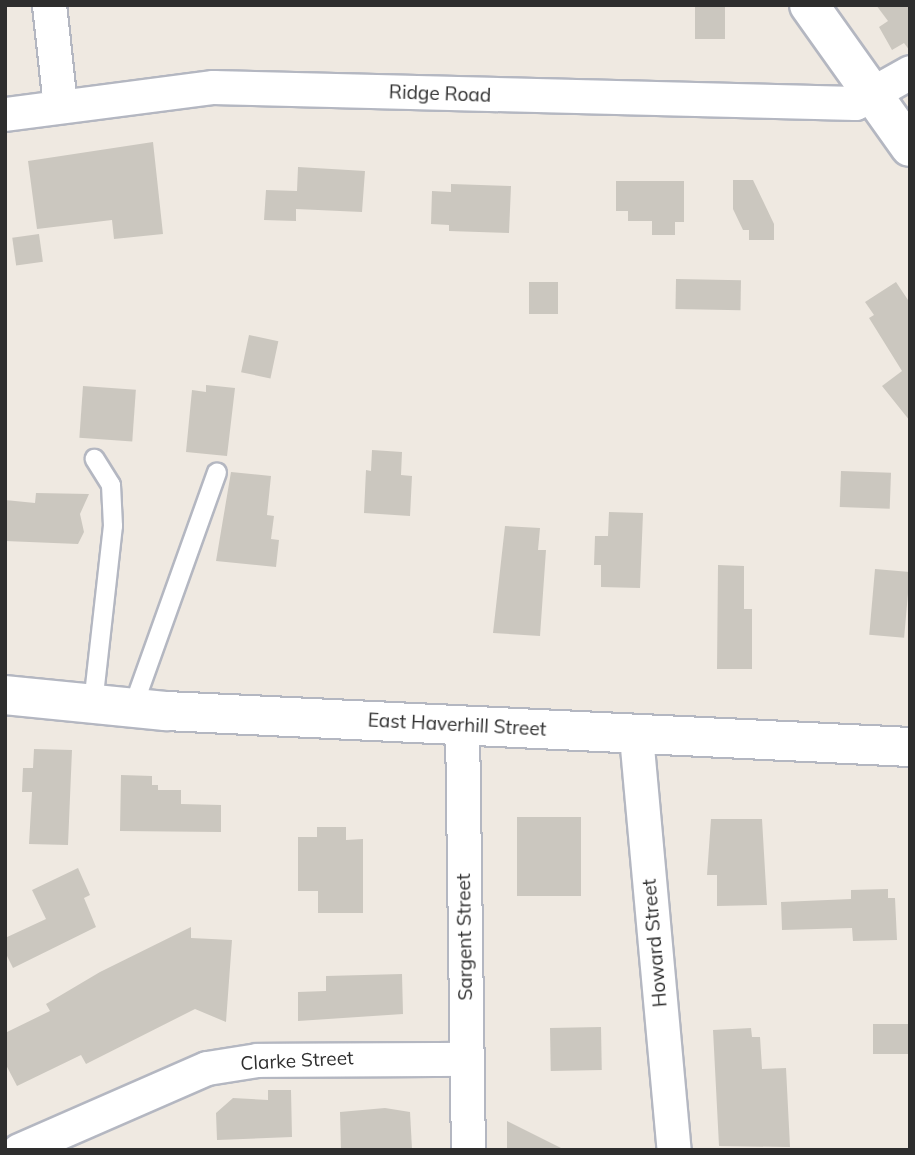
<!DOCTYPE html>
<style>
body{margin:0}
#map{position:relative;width:915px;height:1155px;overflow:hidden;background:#efe9e1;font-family:Mulish,sans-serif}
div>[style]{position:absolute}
.building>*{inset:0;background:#cbc7bf;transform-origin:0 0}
.roads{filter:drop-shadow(2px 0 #b4b7c1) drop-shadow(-2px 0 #b4b7c1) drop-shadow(0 2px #b4b7c1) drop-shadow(0 -2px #b4b7c1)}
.service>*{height:18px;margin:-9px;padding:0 9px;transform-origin:9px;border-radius:9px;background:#fff}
.minor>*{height:33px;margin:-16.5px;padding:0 16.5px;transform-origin:16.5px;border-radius:16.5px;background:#fff}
.tertiary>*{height:38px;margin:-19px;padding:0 19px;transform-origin:19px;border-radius:19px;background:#fff}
.secondary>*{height:38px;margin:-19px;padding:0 19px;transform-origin:19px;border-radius:19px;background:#fff}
span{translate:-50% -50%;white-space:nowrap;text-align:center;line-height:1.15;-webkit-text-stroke:5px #fff;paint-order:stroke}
.street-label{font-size:19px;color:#2e2e2e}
.frame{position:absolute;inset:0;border:7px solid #2e2e2e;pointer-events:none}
</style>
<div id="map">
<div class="building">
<i style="left:695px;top:5px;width:30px;height:34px"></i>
<i style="clip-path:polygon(876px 5px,910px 5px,910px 51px,904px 43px,892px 50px,879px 27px,888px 21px)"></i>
<i style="clip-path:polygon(153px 142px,163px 234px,114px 239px,112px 220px,37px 229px,28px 161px)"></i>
<i style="clip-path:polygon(298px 167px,365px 171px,362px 212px,296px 209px,296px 221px,264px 220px,266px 190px,297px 191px)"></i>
<i style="clip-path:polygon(733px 180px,753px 180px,774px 224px,774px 240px,749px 240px,749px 230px,743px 230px,733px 209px)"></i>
<i style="clip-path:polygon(616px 181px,684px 181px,684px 222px,675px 222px,675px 235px,652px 235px,652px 221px,628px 221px,628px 211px,616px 211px)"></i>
<i style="clip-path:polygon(451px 184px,511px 186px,509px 233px,449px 231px,449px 225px,431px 224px,432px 191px,451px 192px)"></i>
<i style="left:39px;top:234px;width:28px;height:27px;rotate:82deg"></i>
<i style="left:676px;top:279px;width:65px;height:30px;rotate:1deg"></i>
<i style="left:529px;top:282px;width:29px;height:32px"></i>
<i style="clip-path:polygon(896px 282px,910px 303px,910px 421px,882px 386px,902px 371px,869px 318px,874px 315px,865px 302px)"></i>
<i style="left:249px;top:335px;width:30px;height:38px;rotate:12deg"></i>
<i style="clip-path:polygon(206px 385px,235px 388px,227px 456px,186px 452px,192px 390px,206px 392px)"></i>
<i style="left:83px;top:386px;width:53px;height:52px;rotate:4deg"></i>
<i style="clip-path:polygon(372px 450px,402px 452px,401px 475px,412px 476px,410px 516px,364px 513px,366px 470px,371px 471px)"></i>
<i style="left:841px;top:471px;width:50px;height:36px;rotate:2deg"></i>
<i style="clip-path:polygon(231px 472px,271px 476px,267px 515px,274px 516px,271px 539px,279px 540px,276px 567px,216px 561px)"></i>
<i style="clip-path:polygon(36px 493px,89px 494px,80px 514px,84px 532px,78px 544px,5px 541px,5px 500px,35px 503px)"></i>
<i style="clip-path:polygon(609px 512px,643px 513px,640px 588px,601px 587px,601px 565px,594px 565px,595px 536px,608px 536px)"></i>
<i style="clip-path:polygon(505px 526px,540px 528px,538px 550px,546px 550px,540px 636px,493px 633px)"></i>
<i style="clip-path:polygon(718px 565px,744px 566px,744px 609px,752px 609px,752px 669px,717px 669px)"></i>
<i style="left:875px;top:569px;width:35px;height:66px;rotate:5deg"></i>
<i style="clip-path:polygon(34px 749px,72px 750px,68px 845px,29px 844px,32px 792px,22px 792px,23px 768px,33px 768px)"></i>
<i style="clip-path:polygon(121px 775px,152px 776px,152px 785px,158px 785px,158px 790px,181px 790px,181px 804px,221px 805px,221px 832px,120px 831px)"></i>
<i style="left:517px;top:817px;width:64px;height:79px"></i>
<i style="clip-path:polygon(711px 819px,762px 819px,767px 905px,717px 906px,717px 875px,707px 875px)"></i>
<i style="clip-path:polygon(317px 827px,346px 827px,346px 840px,363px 839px,363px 913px,318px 913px,318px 891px,298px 891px,298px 837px,317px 837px)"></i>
<i style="clip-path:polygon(78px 868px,90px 895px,84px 898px,96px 927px,13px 968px,5px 952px,5px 938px,46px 919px,32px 890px)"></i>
<i style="clip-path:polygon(888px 889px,888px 898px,895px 898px,897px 940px,853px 941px,852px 928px,782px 930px,781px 902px,851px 899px,851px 890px)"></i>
<i style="clip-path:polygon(191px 927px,191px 938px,232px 940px,226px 1022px,195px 1009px,86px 1064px,81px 1055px,17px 1086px,5px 1063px,5px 1033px,50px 1011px,46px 1004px,100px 972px)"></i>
<i style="clip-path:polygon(402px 974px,403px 1014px,298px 1021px,298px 992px,326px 991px,326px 976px)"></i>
<i style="left:910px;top:1024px;width:30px;height:37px;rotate:90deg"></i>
<i style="left:601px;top:1027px;width:43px;height:51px;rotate:89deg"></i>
<i style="clip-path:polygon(751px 1028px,752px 1037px,760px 1037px,762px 1069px,786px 1068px,790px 1147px,719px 1146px,713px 1030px)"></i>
<i style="clip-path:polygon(268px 1090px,291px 1090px,292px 1137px,217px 1140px,216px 1113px,233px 1098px,268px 1100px)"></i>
<i style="clip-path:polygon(385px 1108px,410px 1112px,412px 1149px,341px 1150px,340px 1112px)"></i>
<i style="clip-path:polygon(507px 1121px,565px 1150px,507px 1150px)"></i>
</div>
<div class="roads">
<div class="service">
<i style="left:93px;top:704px;width:179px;rotate:-83.6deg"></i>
<i style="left:113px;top:526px;width:41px;rotate:-92.8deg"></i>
<i style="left:111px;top:485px;width:31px;rotate:-122deg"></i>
<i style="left:133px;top:707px;width:249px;rotate:-70.3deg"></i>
</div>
<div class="minor">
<i style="left:49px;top:5px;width:101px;rotate:83.7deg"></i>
<i style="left:5px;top:114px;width:210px;rotate:-7.4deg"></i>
<i style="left:213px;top:87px;width:642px;rotate:1.43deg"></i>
<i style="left:855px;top:103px;width:63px;rotate:-29.4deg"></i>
<i style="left:462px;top:725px;width:425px;rotate:89.2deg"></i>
<i style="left:636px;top:736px;width:416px;rotate:84.8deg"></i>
<i style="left:19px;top:1150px;width:205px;rotate:-23.6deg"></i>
<i style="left:207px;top:1068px;width:51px;rotate:-9.1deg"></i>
<i style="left:257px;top:1060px;width:210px;rotate:-0.3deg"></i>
</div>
<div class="tertiary">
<i style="left:809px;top:5px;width:174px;rotate:54.6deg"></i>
</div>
<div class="secondary">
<i style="left:5px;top:695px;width:162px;rotate:5.7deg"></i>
<i style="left:166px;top:711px;width:745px;rotate:2.77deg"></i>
</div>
</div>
<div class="street-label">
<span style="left:440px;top:94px;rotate:2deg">Ridge Road</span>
<span style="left:457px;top:725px;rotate:3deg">East Haverhill Street</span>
<span style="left:465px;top:937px;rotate:-91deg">Sargent Street</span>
<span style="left:655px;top:943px;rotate:-95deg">Howard Street</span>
<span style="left:297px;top:1061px;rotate:-3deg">Clarke Street</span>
</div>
<div class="frame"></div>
</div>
